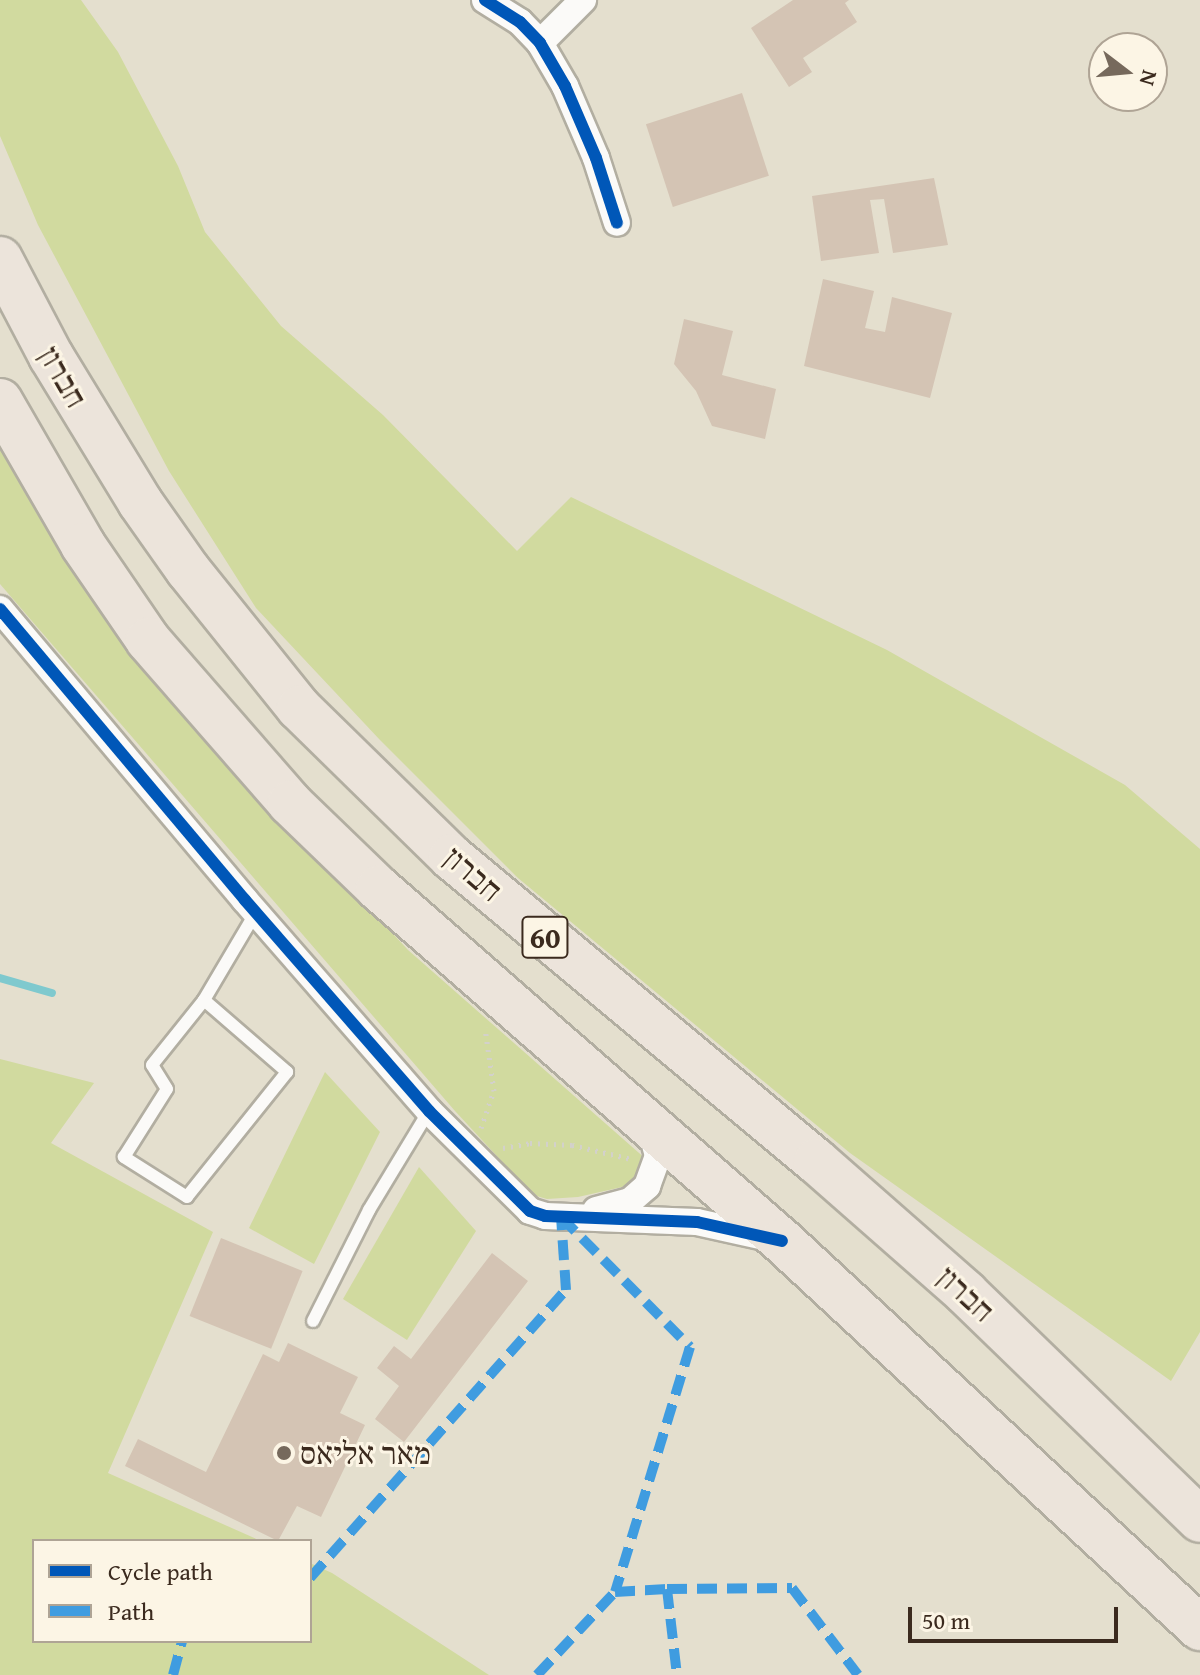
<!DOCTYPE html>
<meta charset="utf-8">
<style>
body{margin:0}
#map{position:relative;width:1200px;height:1675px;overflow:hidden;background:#e4dfce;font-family:"Gentium Book Plus","Frank Ruhl Libre",serif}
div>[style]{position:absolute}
.green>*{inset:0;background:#d1da9f}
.stream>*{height:8px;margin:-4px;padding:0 4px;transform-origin:4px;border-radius:4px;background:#7fc9ce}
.building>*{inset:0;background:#d4c4b4;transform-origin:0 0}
.path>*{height:5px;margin-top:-2.5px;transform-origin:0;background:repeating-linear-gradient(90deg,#d3d1cb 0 2px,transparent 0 8px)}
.roads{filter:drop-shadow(2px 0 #b2aea1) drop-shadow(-2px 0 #b2aea1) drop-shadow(0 2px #b2aea1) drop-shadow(0 -2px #b2aea1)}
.lane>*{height:12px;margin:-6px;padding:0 6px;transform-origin:6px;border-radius:6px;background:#fbfaf8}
.street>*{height:26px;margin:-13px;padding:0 13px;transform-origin:13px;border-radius:13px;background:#fbfaf8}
.highway>*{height:44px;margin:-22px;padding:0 22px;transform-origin:22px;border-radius:22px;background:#ece4db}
.quiet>*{height:10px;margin-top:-5px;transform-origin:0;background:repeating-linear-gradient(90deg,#3f9ce0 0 20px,transparent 0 30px)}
.cycleway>*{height:12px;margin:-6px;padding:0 6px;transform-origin:6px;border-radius:6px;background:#0057b8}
.dots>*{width:22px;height:22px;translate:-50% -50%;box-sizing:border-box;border:4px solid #fcf5e5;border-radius:50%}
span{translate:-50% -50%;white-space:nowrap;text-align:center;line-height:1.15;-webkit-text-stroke:6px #fcf5e5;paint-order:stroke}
.shield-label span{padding:2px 6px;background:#fcf5e5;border:2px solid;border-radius:6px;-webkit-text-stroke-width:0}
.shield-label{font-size:30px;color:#3b2a1e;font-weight:700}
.street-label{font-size:32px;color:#3b2a1e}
.poi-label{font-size:32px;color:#3b2a1e}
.left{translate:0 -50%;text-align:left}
.legend{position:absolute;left:32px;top:1539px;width:280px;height:104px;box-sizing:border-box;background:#fcf5e5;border:2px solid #afa495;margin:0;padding:10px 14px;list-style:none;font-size:24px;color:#3b2a1e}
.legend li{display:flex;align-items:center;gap:16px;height:40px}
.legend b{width:40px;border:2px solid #afa495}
.north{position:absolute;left:1088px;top:32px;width:80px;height:80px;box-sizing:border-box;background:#fcf5e5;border:2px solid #afa495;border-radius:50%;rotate:106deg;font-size:22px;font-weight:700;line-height:32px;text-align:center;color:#3b2a1e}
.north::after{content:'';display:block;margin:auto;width:28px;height:36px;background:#76695c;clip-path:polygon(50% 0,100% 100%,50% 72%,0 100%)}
.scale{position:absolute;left:908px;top:1607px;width:210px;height:36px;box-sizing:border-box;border:4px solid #3b2a1e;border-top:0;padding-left:10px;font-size:24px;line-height:28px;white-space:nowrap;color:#3b2a1e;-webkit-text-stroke:6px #fcf5e5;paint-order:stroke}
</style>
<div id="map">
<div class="green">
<i style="clip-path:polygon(0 0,81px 0,118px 52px,178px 166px,205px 232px,281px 326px,383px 415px,517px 551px,571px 497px,887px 650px,1125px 785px,1200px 849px,1200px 1332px,1171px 1381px,850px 1153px,518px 878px,380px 740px,256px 608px,169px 471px,38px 225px,0 136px)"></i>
<i style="clip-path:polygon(0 436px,134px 654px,408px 950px,647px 1160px,645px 1172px,631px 1185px,578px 1197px,547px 1199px,533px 1195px,455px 1111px,0 584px)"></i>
<i style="clip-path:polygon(0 1059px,94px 1083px,51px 1143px,213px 1232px,108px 1473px,261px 1541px,34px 1541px,34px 1641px,310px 1641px,310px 1563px,332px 1573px,489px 1675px,0 1675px)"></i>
<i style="clip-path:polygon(325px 1072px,380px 1132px,314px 1264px,249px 1228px)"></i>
<i style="clip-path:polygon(419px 1167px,476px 1231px,407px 1340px,343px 1299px)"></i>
</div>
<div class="stream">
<i style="left:0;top:978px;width:54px;rotate:16.1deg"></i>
</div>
<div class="building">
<i style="clip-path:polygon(793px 0,849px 0,845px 3px,857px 22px,803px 58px,812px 72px,789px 87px,751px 28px)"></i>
<i style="left:742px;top:93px;width:87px;height:101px;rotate:72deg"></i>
<i style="clip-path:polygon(934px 178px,948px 245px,893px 253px,884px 199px,870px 200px,879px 253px,821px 261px,812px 196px)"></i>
<i style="clip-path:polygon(823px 279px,874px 291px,865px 328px,885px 332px,892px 297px,952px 313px,930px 398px,804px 366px)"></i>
<i style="clip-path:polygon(684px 319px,733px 331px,722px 375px,776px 389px,765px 439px,712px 426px,696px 391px,674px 364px)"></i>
<i style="left:221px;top:1238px;width:88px;height:84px;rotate:22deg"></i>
<i style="clip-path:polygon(492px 1253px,528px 1281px,404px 1442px,375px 1419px,399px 1386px,377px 1368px,394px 1346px,411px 1359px)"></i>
<i style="clip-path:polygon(288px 1343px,358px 1377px,340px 1413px,365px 1425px,321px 1517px,297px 1506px,278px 1541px,125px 1466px,138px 1439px,206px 1472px,263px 1354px,279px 1362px)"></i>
</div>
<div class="path">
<i style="left:481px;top:1128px;width:39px;rotate:-71deg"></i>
<i style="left:494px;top:1091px;width:64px;rotate:-98.1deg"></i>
<i style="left:503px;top:1148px;width:27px;rotate:-10deg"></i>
<i style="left:530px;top:1143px;width:42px;rotate:2.7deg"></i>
<i style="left:572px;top:1145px;width:61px;rotate:13.3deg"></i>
</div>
<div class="roads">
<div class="lane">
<i style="left:204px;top:1000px;width:110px;rotate:40.9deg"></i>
<i style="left:287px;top:1072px;width:160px;rotate:128.7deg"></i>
<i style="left:187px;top:1197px;width:75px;rotate:-147.6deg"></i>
<i style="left:124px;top:1157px;width:80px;rotate:-57.7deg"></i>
<i style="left:167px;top:1089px;width:28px;rotate:-122deg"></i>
<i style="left:152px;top:1065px;width:83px;rotate:-51.3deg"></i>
<i style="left:204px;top:1000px;width:102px;rotate:-59.4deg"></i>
<i style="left:313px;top:1321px;width:124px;rotate:-63.2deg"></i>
<i style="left:369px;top:1210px;width:116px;rotate:-58.8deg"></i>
</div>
<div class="street">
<i style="left:485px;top:0;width:41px;rotate:32.2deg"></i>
<i style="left:520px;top:22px;width:29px;rotate:46deg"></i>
<i style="left:540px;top:43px;width:50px;rotate:59.8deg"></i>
<i style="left:565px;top:86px;width:78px;rotate:66.7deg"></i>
<i style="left:596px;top:158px;width:68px;rotate:72.1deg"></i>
<i style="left:540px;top:43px;width:61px;rotate:-45deg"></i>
<i style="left:0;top:609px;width:380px;rotate:49.9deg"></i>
<i style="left:245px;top:900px;width:280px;rotate:48.9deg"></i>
<i style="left:429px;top:1111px;width:142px;rotate:44.7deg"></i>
<i style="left:530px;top:1211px;width:16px;rotate:18deg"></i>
<i style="left:545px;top:1216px;width:152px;rotate:2.3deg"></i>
<i style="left:697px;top:1222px;width:74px;rotate:12.5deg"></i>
<i style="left:596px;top:1210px;width:35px;rotate:-15deg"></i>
<i style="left:630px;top:1201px;width:23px;rotate:-41deg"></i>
<i style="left:647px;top:1186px;width:32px;rotate:-70deg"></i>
<i style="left:658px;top:1156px;width:30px;rotate:-105deg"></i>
</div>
<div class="highway">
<i style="left:0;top:259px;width:110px;rotate:62.3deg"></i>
<i style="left:51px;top:356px;width:171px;rotate:58.6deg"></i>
<i style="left:140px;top:502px;width:83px;rotate:54.8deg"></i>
<i style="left:188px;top:570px;width:177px;rotate:51.2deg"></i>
<i style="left:299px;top:708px;width:213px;rotate:44.4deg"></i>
<i style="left:451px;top:857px;width:475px;rotate:39.8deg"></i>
<i style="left:816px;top:1161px;width:200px;rotate:41.3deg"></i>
<i style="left:966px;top:1293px;width:326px;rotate:44.1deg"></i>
<i style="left:0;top:401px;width:166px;rotate:60deg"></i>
<i style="left:83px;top:545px;width:115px;rotate:55.6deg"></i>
<i style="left:148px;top:640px;width:216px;rotate:48.9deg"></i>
<i style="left:290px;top:803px;width:122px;rotate:44deg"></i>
<i style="left:378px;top:888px;width:536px;rotate:41.15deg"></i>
<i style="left:782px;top:1241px;width:570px;rotate:42.79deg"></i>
</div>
</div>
<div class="quiet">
<i style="left:561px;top:1217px;width:183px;rotate:45.2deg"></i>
<i style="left:690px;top:1347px;width:256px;rotate:107deg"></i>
<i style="left:615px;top:1592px;width:52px;rotate:-3.3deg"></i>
<i style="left:667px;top:1589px;width:87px;rotate:83.4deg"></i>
<i style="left:310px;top:1578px;width:385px;rotate:-48.4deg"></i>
<i style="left:566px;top:1290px;width:73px;rotate:-93.9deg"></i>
<i style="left:667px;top:1589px;width:125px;rotate:-0.5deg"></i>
<i style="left:792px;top:1588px;width:109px;rotate:52.8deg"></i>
<i style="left:173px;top:1675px;width:35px;rotate:-75deg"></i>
<i style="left:537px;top:1675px;width:114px;rotate:-46.8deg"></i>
</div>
<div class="cycleway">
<i style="left:485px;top:0;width:41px;rotate:32.2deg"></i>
<i style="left:520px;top:22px;width:29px;rotate:46deg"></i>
<i style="left:540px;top:43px;width:50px;rotate:59.8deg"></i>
<i style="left:565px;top:86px;width:78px;rotate:66.7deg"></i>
<i style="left:596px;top:158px;width:68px;rotate:72.1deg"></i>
<i style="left:0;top:609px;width:380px;rotate:49.9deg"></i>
<i style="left:245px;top:900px;width:280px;rotate:48.9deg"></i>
<i style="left:429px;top:1111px;width:142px;rotate:44.7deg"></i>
<i style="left:530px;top:1211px;width:16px;rotate:18deg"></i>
<i style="left:545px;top:1216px;width:152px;rotate:2.3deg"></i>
<i style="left:697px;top:1222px;width:87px;rotate:12.6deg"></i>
</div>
<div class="dots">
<i style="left:284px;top:1453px;background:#76695c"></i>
</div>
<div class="shield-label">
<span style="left:545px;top:937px">60</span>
</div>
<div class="street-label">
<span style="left:63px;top:377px;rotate:60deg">חברון</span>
<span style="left:473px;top:874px;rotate:41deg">חברון</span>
<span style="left:966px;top:1294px;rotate:43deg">חברון</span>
</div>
<div class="poi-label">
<span class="left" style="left:300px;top:1453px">מאר אליאס</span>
</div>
<ul class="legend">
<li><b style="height:10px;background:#0057b8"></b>Cycle path</li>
<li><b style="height:10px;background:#3f9ce0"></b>Path</li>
</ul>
<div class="north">N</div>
<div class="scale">50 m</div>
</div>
